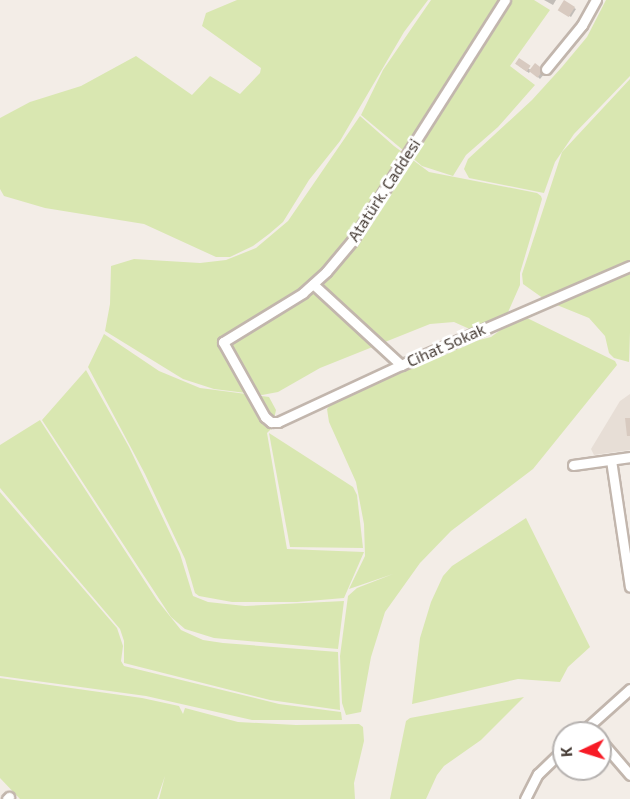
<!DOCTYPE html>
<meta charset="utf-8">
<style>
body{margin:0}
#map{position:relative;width:630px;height:799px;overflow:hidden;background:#f3ede7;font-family:"Exo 2",sans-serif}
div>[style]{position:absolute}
.residential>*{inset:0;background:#e7ded6}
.green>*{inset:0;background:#d9e7b1}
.shadow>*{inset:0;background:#0003}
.building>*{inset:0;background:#d8cac0;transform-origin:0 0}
.roads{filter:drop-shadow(2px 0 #c2b6ad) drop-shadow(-2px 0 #c2b6ad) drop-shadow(0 2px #c2b6ad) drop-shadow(0 -2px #c2b6ad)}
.minor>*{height:9px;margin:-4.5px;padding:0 4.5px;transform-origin:4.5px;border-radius:4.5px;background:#fff}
span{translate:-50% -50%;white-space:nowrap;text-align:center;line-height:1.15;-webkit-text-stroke:6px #fff;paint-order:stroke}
.street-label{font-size:16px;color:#473d36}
.north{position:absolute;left:552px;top:721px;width:60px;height:60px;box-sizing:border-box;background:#fff;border:2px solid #b5b1af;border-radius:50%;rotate:266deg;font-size:16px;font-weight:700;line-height:24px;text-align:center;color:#473d36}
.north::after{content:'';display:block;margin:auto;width:21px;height:27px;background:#f71b26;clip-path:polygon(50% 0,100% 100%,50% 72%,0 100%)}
</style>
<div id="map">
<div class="residential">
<i style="clip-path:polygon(630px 394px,630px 450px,594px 455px,591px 449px,620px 401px)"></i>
</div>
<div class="green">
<i style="clip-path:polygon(237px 0,428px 0,404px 32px,340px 141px,309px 180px,283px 222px,269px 234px,253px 246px,230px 257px,216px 257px,144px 224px,45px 208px,4px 196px,0 189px,0 118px,30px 102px,81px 86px,136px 56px,192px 95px,210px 76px,240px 94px,260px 73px,261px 68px,202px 26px,206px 13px)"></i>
<i style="clip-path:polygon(431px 0,534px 0,550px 10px,510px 66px,535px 85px,498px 127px,466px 155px,453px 176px,422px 166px,361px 115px,383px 70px)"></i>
<i style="clip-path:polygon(606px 0,630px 0,630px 76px,574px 134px,555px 162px,544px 193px,469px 178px,464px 169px,468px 159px,532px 100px,562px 67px,587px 37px)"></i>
<i style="clip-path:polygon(630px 79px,630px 332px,629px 362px,614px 358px,609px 353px,605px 336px,589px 318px,547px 301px,523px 284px,522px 274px,562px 152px)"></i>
<i style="clip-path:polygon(360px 116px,394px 146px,429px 172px,537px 193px,541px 196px,542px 199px,520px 273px,520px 285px,502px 326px,489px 335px,483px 335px,454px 322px,430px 324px,320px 368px,278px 392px,262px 395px,214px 389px,183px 379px,105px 331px,110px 304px,111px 266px,134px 259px,200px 263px,226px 260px,256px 248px,288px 221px)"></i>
<i style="clip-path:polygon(518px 317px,525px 317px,615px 361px,617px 365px,533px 469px,451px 531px,420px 563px,385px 612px,371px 657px,361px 712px,346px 715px,342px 703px,340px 656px,348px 596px,357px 588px,393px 574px,349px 589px,365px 556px,364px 524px,356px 482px,329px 422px,327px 409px,332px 403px,397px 365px,417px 356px,491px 337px)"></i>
<i style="clip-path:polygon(104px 334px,159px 371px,200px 388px,269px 397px,276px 410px,272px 428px,267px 433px,287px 549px,364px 552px,344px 598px,297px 602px,232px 602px,199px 596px,195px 593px,185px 559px,145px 474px,88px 367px)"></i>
<i style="clip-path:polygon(86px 370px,129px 447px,180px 554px,193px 596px,208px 602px,245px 606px,344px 601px,338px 649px,214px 638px,185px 629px,171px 617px,42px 420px)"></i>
<i style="clip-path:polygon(40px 420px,157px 600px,181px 630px,203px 640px,223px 643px,338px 652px,340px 710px,270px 700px,124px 663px,124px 641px,120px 629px,0 488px,0 445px)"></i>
<i style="clip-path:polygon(269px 433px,353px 487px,357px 495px,363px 548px,290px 547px)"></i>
<i style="clip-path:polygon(0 492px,117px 628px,123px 646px,121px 661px,124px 666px,279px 704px,341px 712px,342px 720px,252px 720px,146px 696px,0 676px)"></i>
<i style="clip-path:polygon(526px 518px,590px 647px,568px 667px,560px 682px,518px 679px,412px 704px,420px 638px,431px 602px,443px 576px,452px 566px)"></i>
<i style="clip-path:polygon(0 678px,142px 698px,179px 706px,183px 714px,185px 708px,238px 722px,296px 725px,359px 724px,363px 727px,364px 741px,354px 783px,355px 799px,159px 799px,165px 776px,157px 799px,20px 799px,0 778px)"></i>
<i style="clip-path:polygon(524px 697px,481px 740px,444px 766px,437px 775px,426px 799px,390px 799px,406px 721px,410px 718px)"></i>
</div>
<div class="shadow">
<i style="clip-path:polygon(544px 0,556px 0,553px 5px)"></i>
<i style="clip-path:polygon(574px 8px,576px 9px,571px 17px,561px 11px)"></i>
<i style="clip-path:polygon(519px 66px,532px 70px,536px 66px,545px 73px,540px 79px,531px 70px,529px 73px)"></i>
</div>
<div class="building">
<i style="left:564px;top:0;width:13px;height:12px;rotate:32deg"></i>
<i style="left:519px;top:58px;width:14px;height:7px;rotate:34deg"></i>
<i style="left:535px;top:63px;width:11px;height:10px;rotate:38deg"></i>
<i style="clip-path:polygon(625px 418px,630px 418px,630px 436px,627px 436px)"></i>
</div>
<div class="roads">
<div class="minor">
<i style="left:505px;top:0;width:285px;rotate:122.4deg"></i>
<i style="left:352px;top:241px;width:40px;rotate:130deg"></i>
<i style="left:326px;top:272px;width:31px;rotate:138deg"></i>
<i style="left:303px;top:293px;width:94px;rotate:148.5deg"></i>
<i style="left:223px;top:342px;width:86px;rotate:60.8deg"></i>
<i style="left:265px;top:417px;width:8px;rotate:40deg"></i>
<i style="left:271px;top:422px;width:7px"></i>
<i style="left:278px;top:422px;width:136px;rotate:-24.9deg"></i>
<i style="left:401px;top:365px;width:249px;rotate:-23.4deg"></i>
<i style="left:546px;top:69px;width:57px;rotate:-50.7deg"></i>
<i style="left:582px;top:25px;width:29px;rotate:-61deg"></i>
<i style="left:313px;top:284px;width:120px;rotate:42.6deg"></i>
<i style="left:611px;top:460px;width:128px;rotate:81.5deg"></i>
<i style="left:573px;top:465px;width:58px;rotate:-8deg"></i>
<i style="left:581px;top:733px;width:66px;rotate:-41.9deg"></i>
<i style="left:600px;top:740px;width:46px;rotate:49.4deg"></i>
<i style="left:7px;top:799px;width:3px;rotate:-45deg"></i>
<i style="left:525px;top:799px;width:28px;rotate:-63deg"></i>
<i style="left:538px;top:774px;width:36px;rotate:-44deg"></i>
</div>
</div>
<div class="street-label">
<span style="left:384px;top:190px;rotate:-57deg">Atatürk. Caddesi</span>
<span style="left:446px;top:345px;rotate:-24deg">Cihat Sokak</span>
</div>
<div class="north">K</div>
</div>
